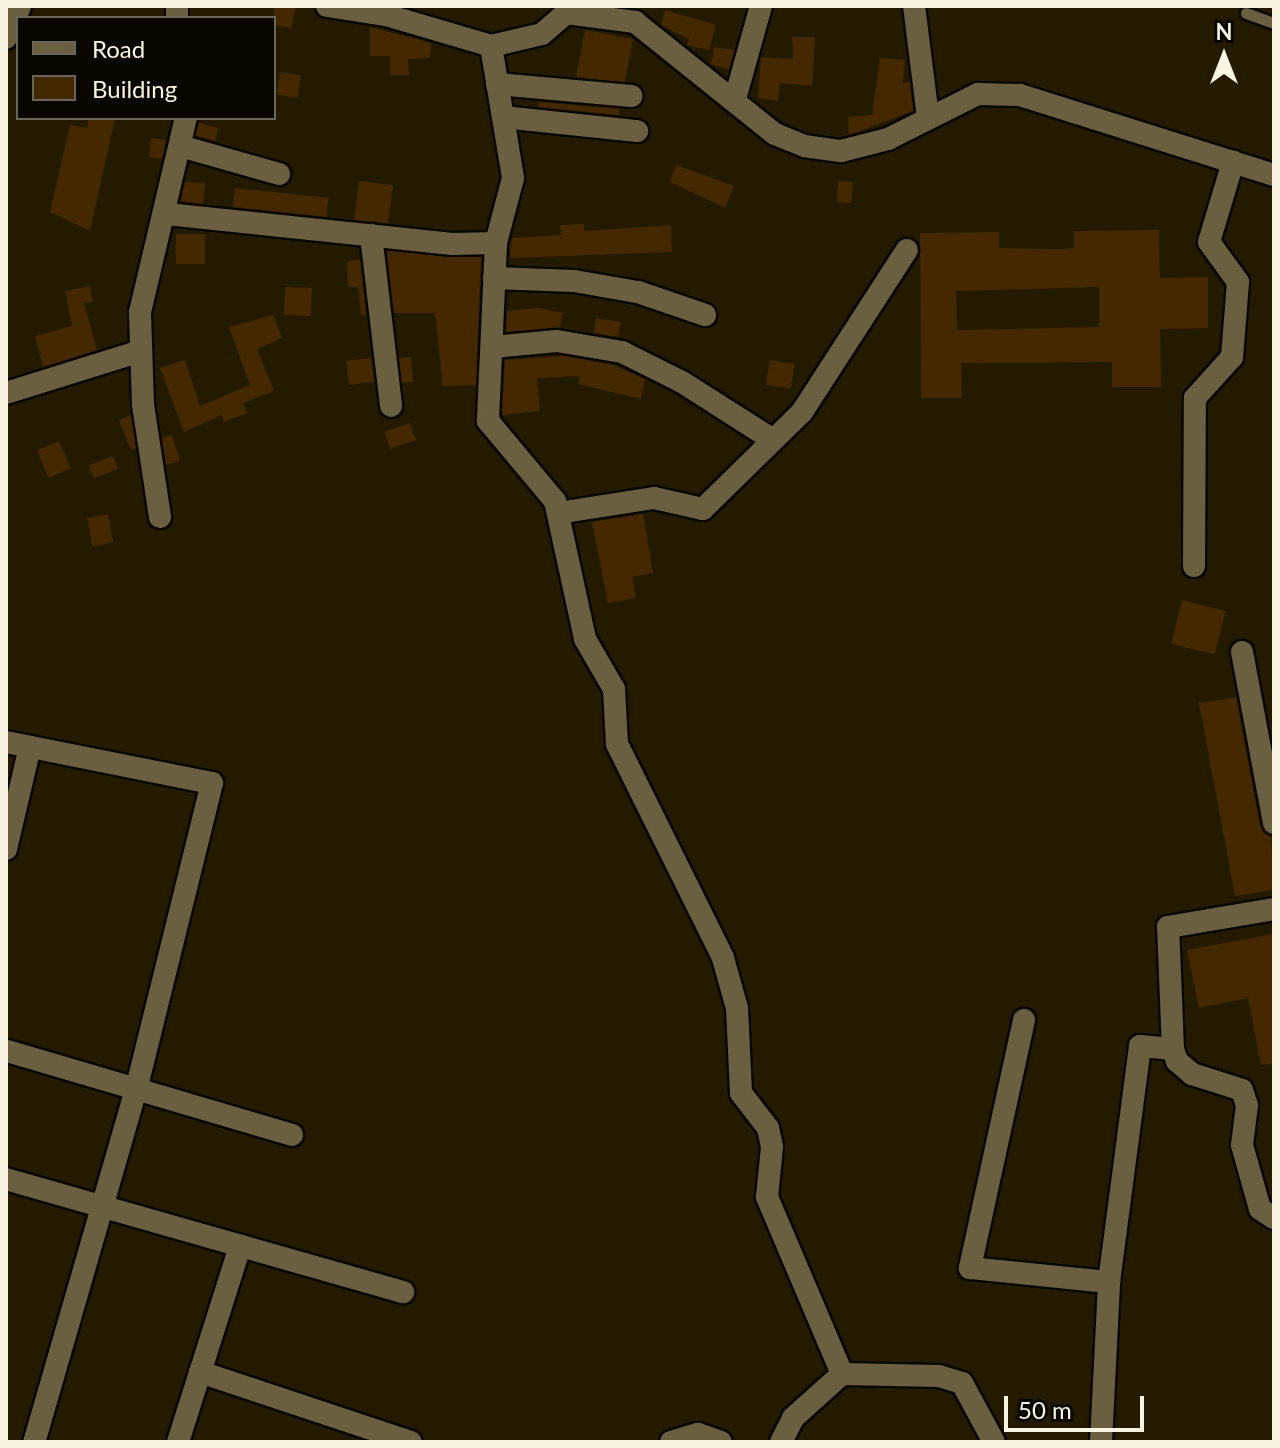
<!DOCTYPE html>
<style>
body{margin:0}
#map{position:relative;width:1280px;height:1448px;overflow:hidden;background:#231a00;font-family:Lato,sans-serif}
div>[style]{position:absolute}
.building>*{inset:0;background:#442900;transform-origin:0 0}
.roads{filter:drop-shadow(2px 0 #0c0500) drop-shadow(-2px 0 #0c0500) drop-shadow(0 2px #0c0500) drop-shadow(0 -2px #0c0500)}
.lane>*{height:11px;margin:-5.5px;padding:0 5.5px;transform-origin:5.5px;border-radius:5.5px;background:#6a6041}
.street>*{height:22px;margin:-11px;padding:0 11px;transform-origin:11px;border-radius:11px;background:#6a6041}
span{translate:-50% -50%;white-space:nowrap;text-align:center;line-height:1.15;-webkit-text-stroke:6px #090600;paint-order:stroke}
.frame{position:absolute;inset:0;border:8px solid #f9f3e2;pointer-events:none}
.legend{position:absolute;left:16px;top:16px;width:260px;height:104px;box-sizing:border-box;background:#090600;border:2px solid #69655a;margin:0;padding:10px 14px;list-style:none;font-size:24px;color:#f9f3e2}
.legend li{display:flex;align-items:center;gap:16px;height:40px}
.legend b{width:40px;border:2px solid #69655a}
.north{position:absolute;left:1184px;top:16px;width:80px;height:80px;-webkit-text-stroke:6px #090600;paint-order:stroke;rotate:0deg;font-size:22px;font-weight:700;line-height:32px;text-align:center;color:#f9f3e2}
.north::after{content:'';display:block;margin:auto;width:28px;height:36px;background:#f9f3e2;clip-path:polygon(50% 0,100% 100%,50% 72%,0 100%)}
.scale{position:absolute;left:1004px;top:1396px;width:140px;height:36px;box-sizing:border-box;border:4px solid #f9f3e2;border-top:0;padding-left:10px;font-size:24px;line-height:28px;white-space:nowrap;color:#f9f3e2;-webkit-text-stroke:6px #090600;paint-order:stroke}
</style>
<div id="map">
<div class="building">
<i style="clip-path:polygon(274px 6px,296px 6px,291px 28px,274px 25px)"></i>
<i style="clip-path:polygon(665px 10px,716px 25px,709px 50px,687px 45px,689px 39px,661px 25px)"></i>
<i style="clip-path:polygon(370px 27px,431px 43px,430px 58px,408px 59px,409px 75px,390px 75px,390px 56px,370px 56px)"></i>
<i style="left:585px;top:30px;width:49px;height:47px;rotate:11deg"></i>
<i style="clip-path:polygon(792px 37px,815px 37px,812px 86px,780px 83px,778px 101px,758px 98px,761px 57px,793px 59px)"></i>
<i style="clip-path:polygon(714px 47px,734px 50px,729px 69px,711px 65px)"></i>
<i style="clip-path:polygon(880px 58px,905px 60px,903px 83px,910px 82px,913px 111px,849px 135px,848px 117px,872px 115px)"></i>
<i style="left:280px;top:72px;width:21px;height:23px;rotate:8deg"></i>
<i style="clip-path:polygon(539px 102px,619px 109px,619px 115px,538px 107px)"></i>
<i style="clip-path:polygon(88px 118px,115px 118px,90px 231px,50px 212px,70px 125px,88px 128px)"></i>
<i style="left:199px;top:123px;width:20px;height:13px;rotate:15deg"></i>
<i style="clip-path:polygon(151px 138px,166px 140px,162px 159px,149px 157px)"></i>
<i style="clip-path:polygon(676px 165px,734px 186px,725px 208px,670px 182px)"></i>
<i style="left:359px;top:181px;width:34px;height:39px;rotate:7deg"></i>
<i style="left:838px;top:181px;width:15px;height:21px;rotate:4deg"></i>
<i style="clip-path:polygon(185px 182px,205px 183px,203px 204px,181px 201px)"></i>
<i style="left:235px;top:188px;width:94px;height:19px;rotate:6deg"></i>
<i style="clip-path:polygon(584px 224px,584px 231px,671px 225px,672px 252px,510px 258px,512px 238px,561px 235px,560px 225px)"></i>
<i style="clip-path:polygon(evenodd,1159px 230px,1160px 278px,1208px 277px,1208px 328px,1160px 329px,1161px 387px,1112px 387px,1112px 362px,961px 363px,962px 398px,921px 398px,920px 233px,999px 232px,999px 248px,1064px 249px,1074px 248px,1074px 231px,1159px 230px,1099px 287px,1099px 327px,957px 330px,956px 291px,1099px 287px)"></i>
<i style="left:176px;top:234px;width:29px;height:30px"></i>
<i style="clip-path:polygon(387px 251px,481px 257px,476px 385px,443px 386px,435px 313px,394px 313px)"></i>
<i style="clip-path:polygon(360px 260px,366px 315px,361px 315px,358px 287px,348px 287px,347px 261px)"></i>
<i style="clip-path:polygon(90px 286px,93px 302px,84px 303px,97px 350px,43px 367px,35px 336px,72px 326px,65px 291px)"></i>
<i style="left:285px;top:287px;width:27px;height:28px;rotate:2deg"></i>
<i style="clip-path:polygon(538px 308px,563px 313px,560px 327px,506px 332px,507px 311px)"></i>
<i style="clip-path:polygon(273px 315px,282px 338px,257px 349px,274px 391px,243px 403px,247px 413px,224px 422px,222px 415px,184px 432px,160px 368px,185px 360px,200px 406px,250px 385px,229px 327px)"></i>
<i style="left:596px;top:318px;width:25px;height:15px;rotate:9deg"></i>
<i style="clip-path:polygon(564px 356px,613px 365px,645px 379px,641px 399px,578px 384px,580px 376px,537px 378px,540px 411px,502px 415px,505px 360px)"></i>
<i style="left:411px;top:357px;width:25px;height:12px;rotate:85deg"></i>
<i style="left:371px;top:358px;width:24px;height:25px;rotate:83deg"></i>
<i style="left:770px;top:360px;width:25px;height:25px;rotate:9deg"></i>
<i style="clip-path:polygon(131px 415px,136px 448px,131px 450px,119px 420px)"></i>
<i style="left:410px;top:423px;width:18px;height:27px;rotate:71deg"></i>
<i style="clip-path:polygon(172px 435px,180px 461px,166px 465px,162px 438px)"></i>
<i style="left:59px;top:441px;width:30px;height:24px;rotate:67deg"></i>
<i style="left:113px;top:456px;width:14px;height:26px;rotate:69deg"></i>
<i style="left:108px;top:514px;width:29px;height:21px;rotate:80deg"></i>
<i style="clip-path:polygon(643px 514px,653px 573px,632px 577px,636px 598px,608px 603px,592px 522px)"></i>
<i style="left:1182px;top:600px;width:45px;height:45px;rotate:14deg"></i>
<i style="clip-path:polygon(1236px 697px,1260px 826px,1271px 836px,1274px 890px,1235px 896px,1199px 703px)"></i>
<i style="clip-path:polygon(1274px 934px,1274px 1063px,1261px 1065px,1248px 998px,1199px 1008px,1187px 950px)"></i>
</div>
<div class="roads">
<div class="lane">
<i style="left:1246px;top:13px;width:30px;rotate:20deg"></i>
</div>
<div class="street">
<i style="left:177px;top:6px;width:12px;rotate:90deg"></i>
<i style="left:327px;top:6px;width:60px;rotate:8.7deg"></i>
<i style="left:386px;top:15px;width:109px;rotate:16.4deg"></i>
<i style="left:491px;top:46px;width:134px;rotate:80.5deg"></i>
<i style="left:513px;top:178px;width:67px;rotate:104.7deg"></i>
<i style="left:496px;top:243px;width:178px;rotate:92.6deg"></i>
<i style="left:488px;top:421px;width:104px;rotate:50.1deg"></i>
<i style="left:555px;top:501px;width:141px;rotate:77.7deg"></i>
<i style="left:585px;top:639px;width:58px;rotate:59.9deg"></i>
<i style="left:614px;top:689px;width:55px;rotate:86.9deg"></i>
<i style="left:617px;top:744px;width:239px;rotate:63.6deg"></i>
<i style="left:723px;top:958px;width:52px;rotate:74.4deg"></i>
<i style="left:737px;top:1008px;width:85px;rotate:87.3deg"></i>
<i style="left:741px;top:1093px;width:44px;rotate:52.4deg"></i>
<i style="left:768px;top:1128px;width:19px;rotate:78deg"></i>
<i style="left:772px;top:1147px;width:50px;rotate:95.7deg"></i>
<i style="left:767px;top:1197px;width:192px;rotate:67deg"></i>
<i style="left:914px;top:6px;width:112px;rotate:82.8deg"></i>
<i style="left:6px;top:38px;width:35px;rotate:-66deg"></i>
<i style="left:491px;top:46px;width:52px;rotate:-13.2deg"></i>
<i style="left:542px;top:34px;width:32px;rotate:-41deg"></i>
<i style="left:566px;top:13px;width:70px;rotate:7.4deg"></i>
<i style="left:635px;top:22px;width:179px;rotate:38.7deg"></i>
<i style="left:775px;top:134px;width:31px;rotate:22deg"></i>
<i style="left:804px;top:146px;width:37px;rotate:8deg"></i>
<i style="left:841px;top:151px;width:49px;rotate:-14.3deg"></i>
<i style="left:888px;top:139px;width:101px;rotate:-26.6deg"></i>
<i style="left:978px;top:94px;width:42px;rotate:1.4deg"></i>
<i style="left:1020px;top:95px;width:266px;rotate:17.5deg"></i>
<i style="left:497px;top:84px;width:135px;rotate:5.1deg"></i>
<i style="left:735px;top:99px;width:97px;rotate:-74.4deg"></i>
<i style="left:503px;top:117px;width:135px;rotate:6deg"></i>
<i style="left:180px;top:146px;width:103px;rotate:15.8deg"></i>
<i style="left:167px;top:214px;width:287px;rotate:6deg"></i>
<i style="left:452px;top:244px;width:44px;rotate:-1.3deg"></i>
<i style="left:371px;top:235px;width:172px;rotate:83.3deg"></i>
<i style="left:494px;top:278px;width:80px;rotate:2.1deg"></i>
<i style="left:574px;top:281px;width:65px;rotate:9.8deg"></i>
<i style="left:638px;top:292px;width:71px;rotate:18.9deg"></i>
<i style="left:492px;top:347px;width:65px;rotate:-5.3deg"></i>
<i style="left:557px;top:341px;width:66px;rotate:9.6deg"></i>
<i style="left:622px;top:352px;width:67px;rotate:26.6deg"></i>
<i style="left:682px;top:382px;width:104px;rotate:32.5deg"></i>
<i style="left:6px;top:393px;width:141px;rotate:-17.3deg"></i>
<i style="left:558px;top:513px;width:97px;rotate:-8.9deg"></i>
<i style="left:654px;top:498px;width:50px;rotate:12.7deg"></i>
<i style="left:703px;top:509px;width:139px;rotate:-44.4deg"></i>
<i style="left:802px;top:412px;width:193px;rotate:-57.1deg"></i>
<i style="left:160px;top:517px;width:114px;rotate:-98.6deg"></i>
<i style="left:143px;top:404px;width:92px;rotate:-91.9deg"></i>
<i style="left:140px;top:312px;width:199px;rotate:-76.7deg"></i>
<i style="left:1194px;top:566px;width:168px;rotate:-89.7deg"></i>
<i style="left:1195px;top:398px;width:55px;rotate:-47.9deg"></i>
<i style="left:1232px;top:357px;width:75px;rotate:-85.4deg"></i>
<i style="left:1238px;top:282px;width:49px;rotate:-125.9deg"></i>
<i style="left:1209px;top:242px;width:84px;rotate:-73.3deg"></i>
<i style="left:1242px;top:652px;width:174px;rotate:79.4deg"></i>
<i style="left:6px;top:742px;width:210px;rotate:11.3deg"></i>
<i style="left:212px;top:783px;width:312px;rotate:103.9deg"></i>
<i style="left:137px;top:1086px;width:371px;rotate:106.1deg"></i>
<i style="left:6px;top:849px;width:105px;rotate:-76.8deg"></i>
<i style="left:1024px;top:1020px;width:254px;rotate:102.3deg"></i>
<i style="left:970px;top:1268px;width:140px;rotate:5.8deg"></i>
<i style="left:1173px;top:1049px;width:122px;rotate:-92.3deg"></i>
<i style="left:1168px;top:927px;width:108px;rotate:-9.6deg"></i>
<i style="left:7px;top:1051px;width:297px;rotate:16.4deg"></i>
<i style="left:6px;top:1179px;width:413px;rotate:15.9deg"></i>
<i style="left:200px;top:1372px;width:222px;rotate:18.4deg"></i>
<i style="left:178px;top:1442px;width:206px;rotate:-72.4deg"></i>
<i style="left:671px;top:1442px;width:28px;rotate:-17deg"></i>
<i style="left:698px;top:1434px;width:24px;rotate:19deg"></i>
<i style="left:781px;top:1442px;width:27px;rotate:-63deg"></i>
<i style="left:793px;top:1418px;width:66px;rotate:-41.9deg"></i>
<i style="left:842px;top:1374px;width:97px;rotate:1.2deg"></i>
<i style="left:939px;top:1376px;width:24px;rotate:17deg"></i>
<i style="left:962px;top:1383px;width:67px;rotate:61.5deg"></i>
<i style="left:1101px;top:1442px;width:160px;rotate:-87.1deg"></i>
<i style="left:1109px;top:1282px;width:238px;rotate:-82.5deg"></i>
<i style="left:1140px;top:1046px;width:33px;rotate:5deg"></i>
<i style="left:1173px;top:1049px;width:13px;rotate:72deg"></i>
<i style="left:1177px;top:1061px;width:20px;rotate:41deg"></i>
<i style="left:1192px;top:1074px;width:52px;rotate:17.7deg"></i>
<i style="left:1242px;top:1090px;width:16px;rotate:72deg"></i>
<i style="left:1247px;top:1105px;width:40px;rotate:97.1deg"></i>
<i style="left:1242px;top:1145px;width:66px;rotate:74.3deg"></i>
<i style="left:1260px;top:1209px;width:17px;rotate:33deg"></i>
</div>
</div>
<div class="frame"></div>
<ul class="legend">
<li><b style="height:10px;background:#6a6041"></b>Road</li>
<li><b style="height:22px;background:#442900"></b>Building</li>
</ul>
<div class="north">N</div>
<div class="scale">50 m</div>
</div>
